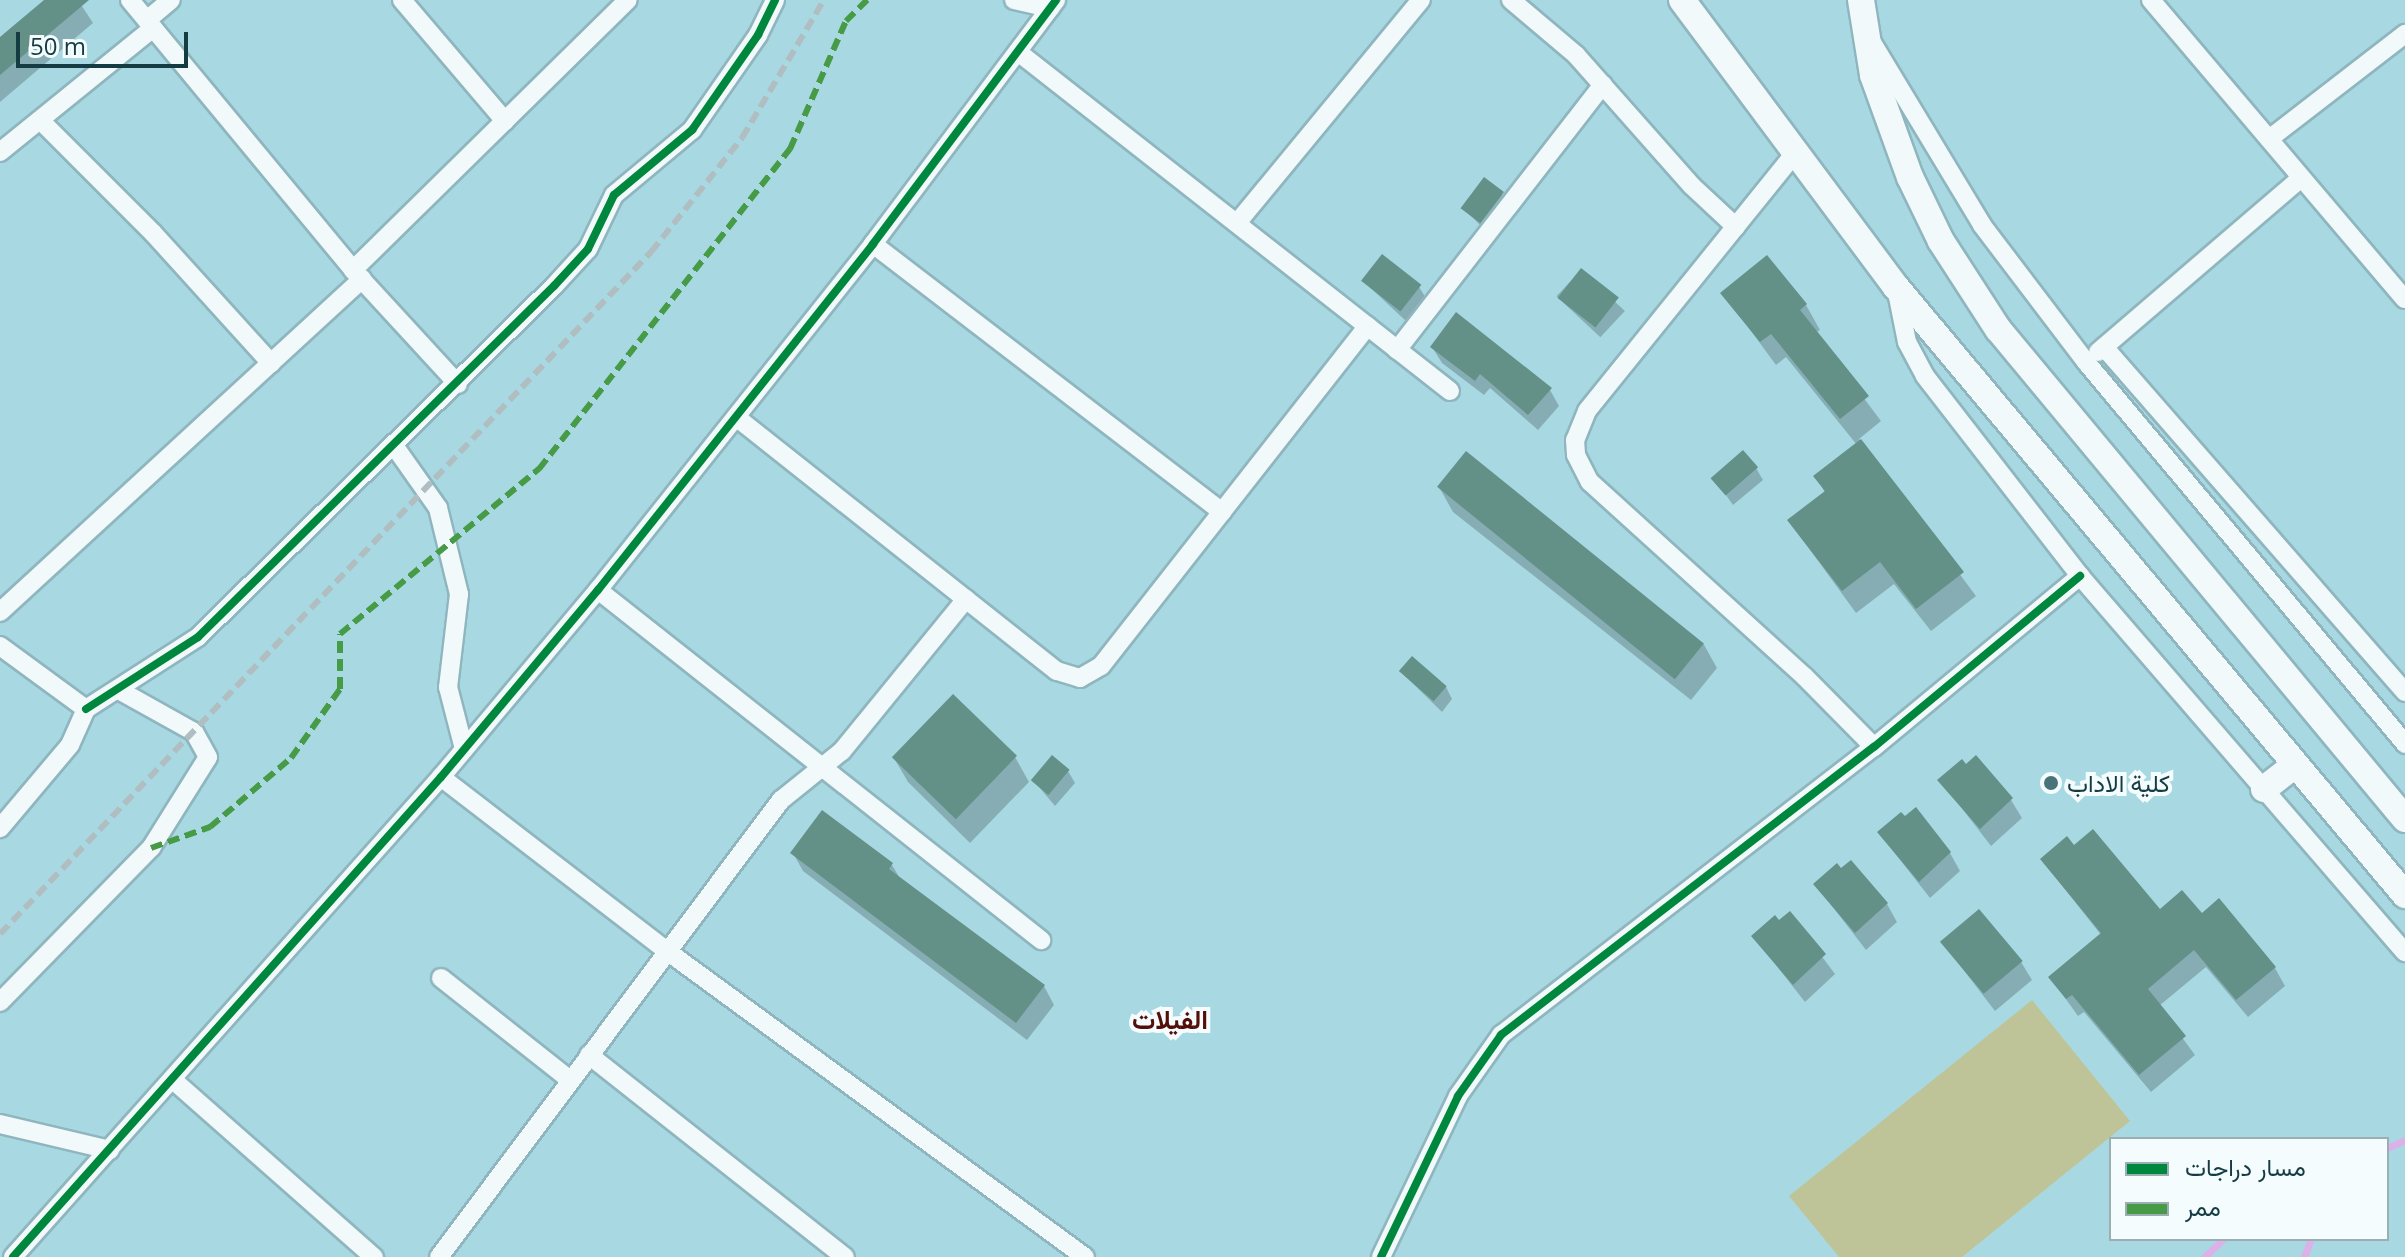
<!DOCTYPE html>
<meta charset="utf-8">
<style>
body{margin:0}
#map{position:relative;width:2405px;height:1257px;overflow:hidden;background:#a8d9e2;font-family:"Open Sans",Vazirmatn,sans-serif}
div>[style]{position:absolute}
.green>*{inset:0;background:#bfc498}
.shadow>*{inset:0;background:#0003;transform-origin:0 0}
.stream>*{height:7px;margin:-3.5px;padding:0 3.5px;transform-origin:3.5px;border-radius:3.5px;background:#dcb0e8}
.building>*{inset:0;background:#639087;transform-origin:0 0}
.roads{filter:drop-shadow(2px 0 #8fb6be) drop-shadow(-2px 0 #8fb6be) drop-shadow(0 2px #8fb6be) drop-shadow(0 -2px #8fb6be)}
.minor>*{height:18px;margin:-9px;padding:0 9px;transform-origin:9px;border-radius:9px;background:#f2f9fb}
.secondary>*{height:26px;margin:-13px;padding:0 13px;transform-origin:13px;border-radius:13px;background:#f2f9fb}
.rail>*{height:6px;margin-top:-3px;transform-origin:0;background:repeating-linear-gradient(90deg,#b0bec1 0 12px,transparent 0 18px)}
.quiet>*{height:6px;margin-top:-3px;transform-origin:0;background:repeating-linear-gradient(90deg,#479a46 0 12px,transparent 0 18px)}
.cycleway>*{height:8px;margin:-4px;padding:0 4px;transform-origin:4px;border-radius:4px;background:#00873e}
.dots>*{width:22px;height:22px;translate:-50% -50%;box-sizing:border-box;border:4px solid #f4fcfe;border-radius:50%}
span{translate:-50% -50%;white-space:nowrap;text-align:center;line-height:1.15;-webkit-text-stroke:8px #f4fcfe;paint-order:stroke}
.poi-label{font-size:24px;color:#153c43}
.left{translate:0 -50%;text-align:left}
.neighbourhood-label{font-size:26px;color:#530f08;font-weight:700}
.legend{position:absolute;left:2109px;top:1137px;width:280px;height:104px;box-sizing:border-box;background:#f4fcfe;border:2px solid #9bafb3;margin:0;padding:10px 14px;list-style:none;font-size:24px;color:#153c43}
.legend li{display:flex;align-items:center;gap:16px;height:40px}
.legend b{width:40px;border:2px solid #9bafb3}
.scale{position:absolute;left:16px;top:32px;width:172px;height:36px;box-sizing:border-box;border:4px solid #153c43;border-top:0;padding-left:10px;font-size:24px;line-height:28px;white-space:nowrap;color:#153c43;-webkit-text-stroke:6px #f4fcfe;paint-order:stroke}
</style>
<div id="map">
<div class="green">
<i style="clip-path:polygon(2032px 1000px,2130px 1121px,1962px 1257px,1839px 1257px,1789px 1196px)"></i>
</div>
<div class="shadow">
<i style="clip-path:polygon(47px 0,78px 0,93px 23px,0 102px,0 40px)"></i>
<i style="clip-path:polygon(1502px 194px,1509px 205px,1488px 233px,1463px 208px)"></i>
<i style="clip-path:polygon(1767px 257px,1806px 305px,1820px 330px,1815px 333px,1881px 421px,1859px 439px,1976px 596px,1931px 631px,1894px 584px,1856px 613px,1789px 521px,1825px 493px,1816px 476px,1857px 445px,1786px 357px,1776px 365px,1723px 293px)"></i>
<i style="left:1581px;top:270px;width:60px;height:36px;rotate:43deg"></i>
<i style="clip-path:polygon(1363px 281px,1419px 287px,1426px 298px,1407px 322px)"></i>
<i style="clip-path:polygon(1432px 347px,1550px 390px,1559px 406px,1538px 430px,1490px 388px,1484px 395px,1442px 363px)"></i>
<i style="clip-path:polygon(1756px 468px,1763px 480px,1733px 505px,1713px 477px)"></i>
<i style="clip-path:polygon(1439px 487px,1703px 643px,1717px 668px,1691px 700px,1453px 512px)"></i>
<i style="clip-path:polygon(1401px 672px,1446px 687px,1452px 699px,1442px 712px)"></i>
<i style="clip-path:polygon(1015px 757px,1029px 782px,970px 843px,908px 782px,894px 758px)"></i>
<i style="clip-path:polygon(1068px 771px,1075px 783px,1055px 806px,1033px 780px)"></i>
<i style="clip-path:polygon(1940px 780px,2011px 800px,2022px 818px,1991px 846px)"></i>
<i style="clip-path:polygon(822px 813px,892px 865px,901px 880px,1044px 986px,1054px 1005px,1027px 1040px,803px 871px,793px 853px)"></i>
<i style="clip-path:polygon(1905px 819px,1950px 853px,1960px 871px,1930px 898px,1879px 833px)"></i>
<i style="clip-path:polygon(2074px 848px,2160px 912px,2202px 916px,2275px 968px,2285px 986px,2248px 1017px,2206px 967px,2159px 1006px,2195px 1055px,2151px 1092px,2084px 1012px,2078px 1016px,2050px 977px,2101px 935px,2042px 860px)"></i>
<i style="clip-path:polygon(1815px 884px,1887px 904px,1897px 922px,1866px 950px)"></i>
<i style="clip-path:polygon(1790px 914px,1835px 974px,1805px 1002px,1753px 936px)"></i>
<i style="clip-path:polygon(1942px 942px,2021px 962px,2032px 980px,1995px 1011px)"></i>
</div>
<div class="stream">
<i style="left:2387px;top:1148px;width:20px;rotate:-24deg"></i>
<i style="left:2204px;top:1257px;width:26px;rotate:-43deg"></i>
<i style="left:2304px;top:1257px;width:19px;rotate:-69deg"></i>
</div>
<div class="building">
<i style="clip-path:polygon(44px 0,89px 0,0 75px,0 37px)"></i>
<i style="left:1484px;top:177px;width:25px;height:39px;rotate:37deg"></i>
<i style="left:1382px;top:254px;width:50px;height:34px;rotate:38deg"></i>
<i style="clip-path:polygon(1767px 255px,1807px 304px,1800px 310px,1869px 396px,1840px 419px,1771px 334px,1760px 342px,1720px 293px)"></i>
<i style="left:1581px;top:268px;width:48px;height:38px;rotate:38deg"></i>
<i style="clip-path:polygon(1456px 312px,1552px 388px,1528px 415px,1480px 374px,1475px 381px,1430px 347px)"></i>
<i style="clip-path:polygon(1861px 439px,1964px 572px,1916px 609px,1880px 562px,1842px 591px,1787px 520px,1825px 491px,1813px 476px)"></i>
<i style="left:1743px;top:450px;width:23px;height:43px;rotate:49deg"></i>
<i style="left:1466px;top:451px;width:306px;height:46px;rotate:39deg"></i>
<i style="left:1412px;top:656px;width:46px;height:20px;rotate:41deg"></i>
<i style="left:953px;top:694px;width:89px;height:88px;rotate:44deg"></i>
<i style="left:1052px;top:755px;width:23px;height:33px;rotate:40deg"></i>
<i style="clip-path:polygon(1976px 755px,2013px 798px,1980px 829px,1937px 780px,1962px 759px,1966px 764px)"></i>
<i style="clip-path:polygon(1916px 807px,1951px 852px,1919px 882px,1877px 832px,1901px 812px,1905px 816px)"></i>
<i style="clip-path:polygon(822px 810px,893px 863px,889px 869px,1045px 985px,1016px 1023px,790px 853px)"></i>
<i style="clip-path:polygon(2093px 829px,2160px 909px,2182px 890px,2202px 913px,2219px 898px,2276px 967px,2236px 1000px,2194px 950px,2148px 989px,2186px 1036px,2139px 1075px,2072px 995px,2066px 999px,2048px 977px,2101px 933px,2040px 859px,2067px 836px,2074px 845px)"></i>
<i style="clip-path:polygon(1851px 860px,1888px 903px,1855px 933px,1813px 884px,1837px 863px,1841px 868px)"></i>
<i style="left:1979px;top:909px;width:68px;height:51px;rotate:50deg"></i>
<i style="clip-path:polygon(1790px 911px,1826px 954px,1793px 985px,1751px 936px,1775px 915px,1779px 920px)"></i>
</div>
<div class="roads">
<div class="minor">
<i style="left:130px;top:0;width:350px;rotate:50.4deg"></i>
<i style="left:353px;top:270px;width:155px;rotate:47.4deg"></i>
<i style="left:402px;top:0;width:159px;rotate:49.6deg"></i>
<i style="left:1014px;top:0;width:37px;rotate:13deg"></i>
<i style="left:1511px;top:0;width:85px;rotate:40.2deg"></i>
<i style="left:1576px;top:55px;width:175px;rotate:48.5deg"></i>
<i style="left:1692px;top:186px;width:60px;rotate:43deg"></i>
<i style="left:2151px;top:0;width:392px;rotate:49.7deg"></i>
<i style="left:147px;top:20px;width:31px;rotate:-40deg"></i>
<i style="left:1873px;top:44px;width:211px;rotate:58.9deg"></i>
<i style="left:1982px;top:225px;width:172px;rotate:52.8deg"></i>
<i style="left:2086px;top:362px;width:498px;rotate:50.1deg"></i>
<i style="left:1018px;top:52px;width:549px;rotate:38.12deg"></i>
<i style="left:40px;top:120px;width:160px;rotate:45deg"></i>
<i style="left:153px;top:233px;width:176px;rotate:47.8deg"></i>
<i style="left:2269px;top:139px;width:172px;rotate:-37.7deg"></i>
<i style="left:0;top:152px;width:197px;rotate:-39deg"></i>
<i style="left:1795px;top:153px;width:331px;rotate:128.9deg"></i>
<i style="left:1587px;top:411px;width:31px;rotate:112deg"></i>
<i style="left:1575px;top:440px;width:15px;rotate:86deg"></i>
<i style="left:1576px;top:455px;width:30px;rotate:63deg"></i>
<i style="left:1590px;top:482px;width:290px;rotate:42.2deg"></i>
<i style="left:1805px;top:677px;width:98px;rotate:45.4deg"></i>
<i style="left:1237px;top:223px;width:289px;rotate:-50.5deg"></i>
<i style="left:873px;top:244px;width:440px;rotate:37.5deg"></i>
<i style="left:353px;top:270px;width:385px;rotate:-44.5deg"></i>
<i style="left:1896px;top:287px;width:56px;rotate:78.7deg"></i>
<i style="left:1907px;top:342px;width:38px;rotate:62deg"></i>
<i style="left:1925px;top:376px;width:253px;rotate:52.2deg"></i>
<i style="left:2080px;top:576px;width:497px;rotate:49.2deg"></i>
<i style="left:2104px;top:347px;width:458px;rotate:48.9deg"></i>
<i style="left:1397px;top:350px;width:336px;rotate:-52.2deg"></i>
<i style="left:2098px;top:352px;width:267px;rotate:-40.6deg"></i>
<i style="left:736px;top:417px;width:409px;rotate:38.4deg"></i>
<i style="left:1057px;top:671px;width:24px;rotate:17deg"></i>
<i style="left:1080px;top:678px;width:24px;rotate:-30deg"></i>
<i style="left:1101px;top:666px;width:432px;rotate:-51.9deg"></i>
<i style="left:395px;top:447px;width:75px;rotate:54.8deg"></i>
<i style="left:438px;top:508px;width:89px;rotate:76.3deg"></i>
<i style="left:459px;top:594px;width:94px;rotate:96.7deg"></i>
<i style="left:448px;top:687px;width:64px;rotate:75.5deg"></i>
<i style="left:598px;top:590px;width:565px;rotate:38.31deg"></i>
<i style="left:0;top:612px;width:492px;rotate:-42.6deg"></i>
<i style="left:0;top:646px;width:107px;rotate:36.2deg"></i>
<i style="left:86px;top:709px;width:39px;rotate:114deg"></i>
<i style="left:70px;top:745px;width:109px;rotate:130.1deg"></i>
<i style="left:86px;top:709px;width:133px;rotate:-32.7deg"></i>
<i style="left:198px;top:637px;width:500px;rotate:-44.6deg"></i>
<i style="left:554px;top:286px;width:50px;rotate:-47.4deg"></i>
<i style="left:588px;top:249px;width:60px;rotate:-64.3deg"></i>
<i style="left:614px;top:195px;width:102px;rotate:-39.8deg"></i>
<i style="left:692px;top:130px;width:116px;rotate:-55.2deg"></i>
<i style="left:758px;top:35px;width:39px;rotate:-64deg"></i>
<i style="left:441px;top:777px;width:285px;rotate:37.6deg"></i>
<i style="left:667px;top:951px;width:518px;rotate:36.21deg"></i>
<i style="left:441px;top:978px;width:164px;rotate:38.3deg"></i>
<i style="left:0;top:1002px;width:216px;rotate:-45.6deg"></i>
<i style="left:151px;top:848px;width:107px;rotate:-57.9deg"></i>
<i style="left:208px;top:757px;width:29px;rotate:-119deg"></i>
<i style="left:194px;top:732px;width:86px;rotate:-150.8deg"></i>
<i style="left:589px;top:1055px;width:326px;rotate:38.3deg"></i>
<i style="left:173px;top:1080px;width:268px;rotate:41.4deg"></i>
<i style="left:0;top:1124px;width:113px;rotate:13.3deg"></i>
<i style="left:13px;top:1257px;width:643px;rotate:-48.28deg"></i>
<i style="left:441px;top:777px;width:244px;rotate:-50deg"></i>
<i style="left:598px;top:590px;width:442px;rotate:-51.5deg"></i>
<i style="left:873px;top:244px;width:305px;rotate:-53.1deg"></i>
<i style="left:439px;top:1257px;width:571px;rotate:-53.19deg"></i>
<i style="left:781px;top:800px;width:78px;rotate:-38.8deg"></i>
<i style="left:842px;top:751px;width:196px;rotate:-50.8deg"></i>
<i style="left:1381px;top:1257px;width:178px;rotate:-64.4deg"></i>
<i style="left:1458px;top:1096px;width:75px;rotate:-54.8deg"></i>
<i style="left:1501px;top:1035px;width:471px;rotate:-37.7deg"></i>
<i style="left:1874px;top:747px;width:268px;rotate:-39.7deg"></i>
</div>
<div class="secondary">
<i style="left:1682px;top:0;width:358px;rotate:53.3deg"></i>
<i style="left:1896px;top:287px;width:793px;rotate:50.06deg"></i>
<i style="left:1861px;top:0;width:76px;rotate:80.9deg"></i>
<i style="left:1873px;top:75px;width:109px;rotate:70.1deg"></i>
<i style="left:1910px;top:177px;width:71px;rotate:64.2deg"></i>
<i style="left:1941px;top:241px;width:105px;rotate:57.1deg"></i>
<i style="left:1998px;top:329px;width:637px;rotate:50.29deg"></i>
<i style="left:2264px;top:789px;width:37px;rotate:-38deg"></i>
</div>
</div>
<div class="rail">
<i style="left:0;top:934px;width:943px;rotate:-46.33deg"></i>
<i style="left:651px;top:252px;width:146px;rotate:-51.4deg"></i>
<i style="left:742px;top:138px;width:161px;rotate:-59.3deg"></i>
</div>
<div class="quiet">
<i style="left:151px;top:848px;width:63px;rotate:-19.6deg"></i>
<i style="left:210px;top:827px;width:106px;rotate:-40.4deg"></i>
<i style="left:291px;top:758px;width:85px;rotate:-54.6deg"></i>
<i style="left:340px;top:689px;width:55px;rotate:-90deg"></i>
<i style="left:340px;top:634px;width:259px;rotate:-39.7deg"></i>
<i style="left:539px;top:469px;width:407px;rotate:-51.9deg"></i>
<i style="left:790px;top:149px;width:140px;rotate:-66.4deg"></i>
<i style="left:846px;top:21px;width:30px;rotate:-45deg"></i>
</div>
<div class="cycleway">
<i style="left:86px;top:709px;width:133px;rotate:-32.7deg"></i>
<i style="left:198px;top:637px;width:500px;rotate:-44.6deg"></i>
<i style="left:554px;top:286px;width:50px;rotate:-47.4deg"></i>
<i style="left:588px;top:249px;width:60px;rotate:-64.3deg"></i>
<i style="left:614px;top:195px;width:102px;rotate:-39.8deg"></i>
<i style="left:692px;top:130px;width:116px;rotate:-55.2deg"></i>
<i style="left:758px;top:35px;width:39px;rotate:-64deg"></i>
<i style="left:13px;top:1257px;width:643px;rotate:-48.28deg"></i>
<i style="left:441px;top:777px;width:244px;rotate:-50deg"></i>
<i style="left:598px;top:590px;width:442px;rotate:-51.5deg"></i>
<i style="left:873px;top:244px;width:305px;rotate:-53.1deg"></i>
<i style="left:1381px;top:1257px;width:178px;rotate:-64.4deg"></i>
<i style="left:1458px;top:1096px;width:75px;rotate:-54.8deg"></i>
<i style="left:1501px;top:1035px;width:471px;rotate:-37.7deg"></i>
<i style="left:1874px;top:747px;width:268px;rotate:-39.7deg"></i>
</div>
<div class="dots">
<i style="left:2051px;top:783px;background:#48737b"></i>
</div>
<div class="poi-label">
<span class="left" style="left:2067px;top:783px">كلية الاداب</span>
</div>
<div class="neighbourhood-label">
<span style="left:1170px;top:1020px">الفيلات</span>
</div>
<ul class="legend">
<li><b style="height:10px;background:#00873e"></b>مسار دراجات</li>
<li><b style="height:10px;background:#479a46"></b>ممر</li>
</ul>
<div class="scale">50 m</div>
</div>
